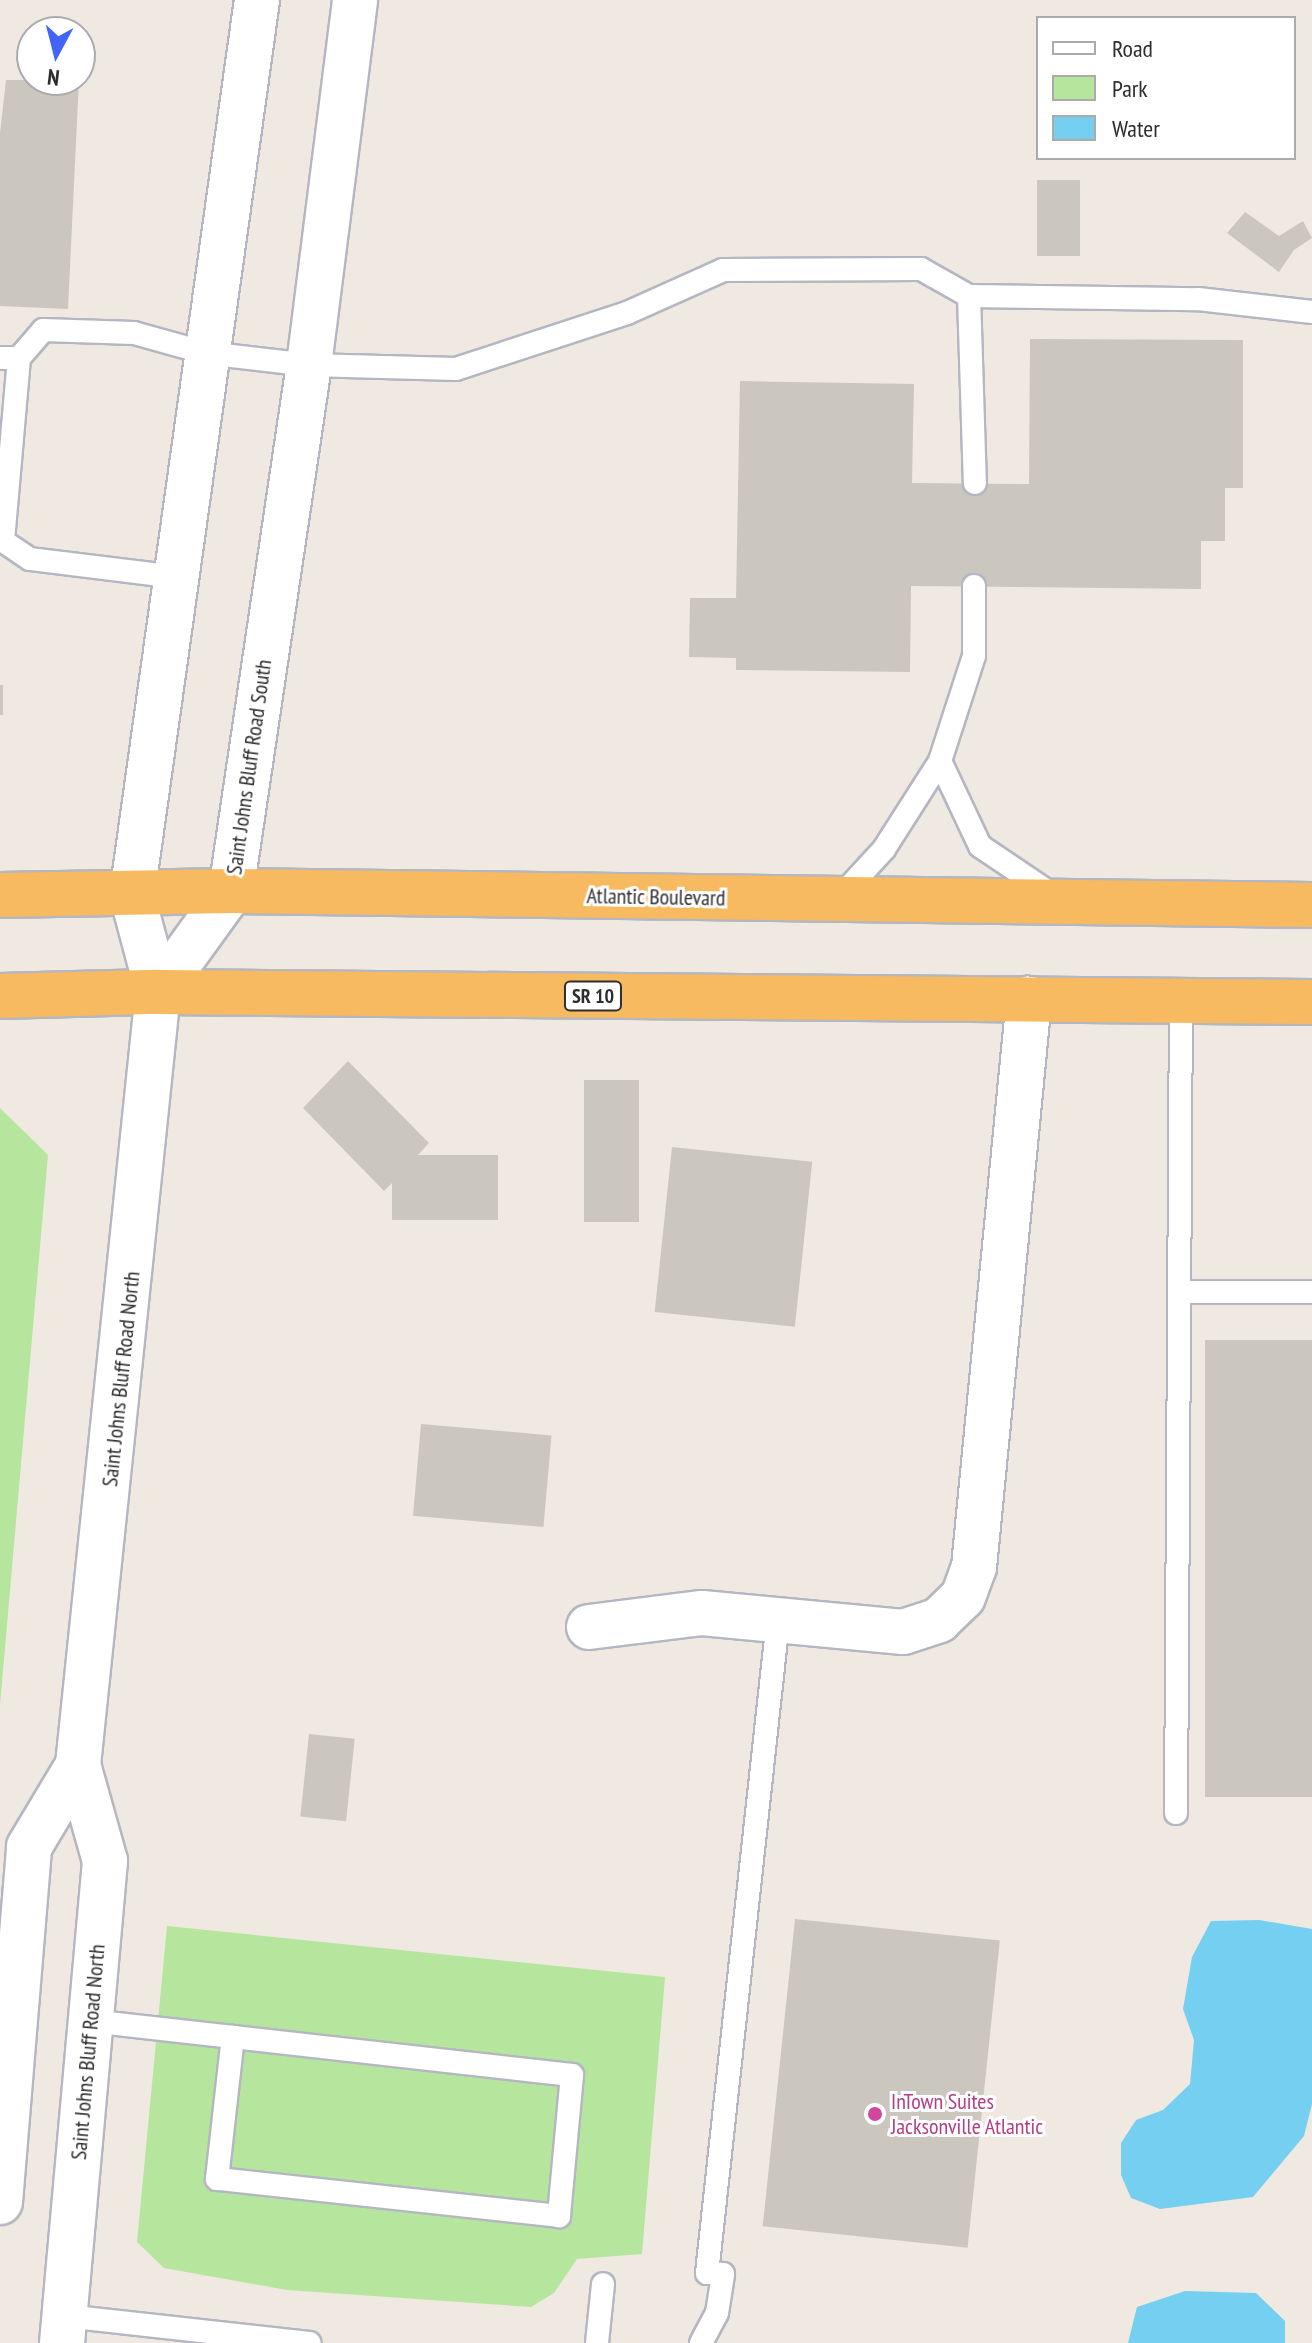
<!DOCTYPE html>
<style>
body{margin:0}
#map{position:relative;width:1312px;height:2343px;overflow:hidden;background:#efe9e1;font-family:"PT Sans Narrow",sans-serif}
div>[style]{position:absolute}
.green>*{inset:0;background:#b6e59e}
.water>*{inset:0;background:#75cff0}
.building>*{inset:0;background:#cbc7bf;transform-origin:0 0}
.roads{filter:drop-shadow(2px 0 #b4b7c1) drop-shadow(-2px 0 #b4b7c1) drop-shadow(0 2px #b4b7c1) drop-shadow(0 -2px #b4b7c1)}
.service>*{height:22px;margin:-11px;padding:0 11px;transform-origin:11px;border-radius:11px;background:#fff}
.minor>*{height:44px;margin:-22px;padding:0 22px;transform-origin:22px;border-radius:22px;background:#fff}
.secondary>*{height:44px;margin:-22px;padding:0 22px;transform-origin:22px;border-radius:22px;background:#fff}
.trunk>*{height:44px;margin:-22px;padding:0 22px;transform-origin:22px;border-radius:22px;background:#f8ba60}
.dots>*{width:22px;height:22px;translate:-50% -50%;box-sizing:border-box;border:4px solid #fff;border-radius:50%}
span{translate:-50% -50%;white-space:nowrap;text-align:center;line-height:1.15;-webkit-text-stroke:6px #fff;paint-order:stroke}
.shield-label span{padding:2px 6px;background:#fff;border:2px solid;border-radius:6px;-webkit-text-stroke-width:0}
.shield-label{font-size:20px;color:#2e2e2e;font-weight:700}
.street-label{font-size:22px;color:#2e2e2e}
.hotel-label{font-size:22px;color:#b23c85}
.left{translate:0 -50%;text-align:left}
.legend{position:absolute;left:1036px;top:16px;width:260px;height:144px;box-sizing:border-box;background:#fff;border:2px solid #ababab;margin:0;padding:10px 14px;list-style:none;font-size:24px;color:#2e2e2e}
.legend li{display:flex;align-items:center;gap:16px;height:40px}
.legend b{width:40px;border:2px solid #ababab}
.north{position:absolute;left:16px;top:16px;width:80px;height:80px;box-sizing:border-box;background:#fff;border:2px solid #ababab;border-radius:50%;rotate:187deg;font-size:22px;font-weight:700;line-height:32px;text-align:center;color:#2e2e2e}
.north::after{content:'';display:block;margin:auto;width:28px;height:36px;background:#4264fb;clip-path:polygon(50% 0,100% 100%,50% 72%,0 100%)}
</style>
<div id="map">
<div class="green">
<i style="clip-path:polygon(0 1108px,48px 1155px,0 1705px)"></i>
<i style="clip-path:polygon(167px 1926px,665px 1977px,642px 2254px,577px 2259px,554px 2293px,531px 2307px,287px 2290px,164px 2268px,137px 2242px)"></i>
</div>
<div class="water">
<i style="clip-path:polygon(1259px 1920px,1312px 1929px,1312px 2104px,1304px 2136px,1253px 2197px,1160px 2209px,1131px 2198px,1121px 2175px,1121px 2143px,1136px 2120px,1163px 2110px,1190px 2084px,1194px 2040px,1183px 2009px,1192px 1957px,1211px 1921px)"></i>
<i style="clip-path:polygon(1185px 2291px,1256px 2293px,1285px 2321px,1285px 2343px,1128px 2343px,1137px 2307px)"></i>
</div>
<div class="building">
<i style="clip-path:polygon(6px 80px,79px 80px,68px 309px,0 306px,0 133px)"></i>
<i style="left:1037px;top:180px;width:43px;height:76px"></i>
<i style="clip-path:polygon(1245px 212px,1279px 236px,1303px 221px,1312px 238px,1294px 250px,1279px 272px,1227px 233px)"></i>
<i style="clip-path:polygon(1030px 339px,1243px 340px,1243px 488px,1225px 488px,1225px 541px,1201px 541px,1201px 589px,911px 586px,910px 672px,736px 670px,736px 658px,689px 657px,690px 598px,736px 598px,740px 381px,914px 384px,912px 483px,1029px 484px)"></i>
<i style="left:0;top:685px;width:3px;height:30px"></i>
<i style="clip-path:polygon(348px 1061px,429px 1143px,418px 1155px,498px 1155px,498px 1220px,392px 1220px,392px 1183px,384px 1191px,303px 1108px)"></i>
<i style="left:584px;top:1080px;width:55px;height:142px"></i>
<i style="left:672px;top:1147px;width:141px;height:166px;rotate:6deg"></i>
<i style="left:1312px;top:1340px;width:457px;height:107px;rotate:90deg"></i>
<i style="left:421px;top:1424px;width:131px;height:92px;rotate:5deg"></i>
<i style="left:309px;top:1734px;width:46px;height:83px;rotate:6deg"></i>
<i style="left:795px;top:1919px;width:206px;height:309px;rotate:6deg"></i>
</div>
<div class="roads">
<div class="service">
<i style="left:969px;top:296px;width:187px;rotate:88.2deg"></i>
<i style="left:0;top:358px;width:19px"></i>
<i style="left:19px;top:358px;width:37px;rotate:-49deg"></i>
<i style="left:43px;top:330px;width:91px;rotate:1.9deg"></i>
<i style="left:134px;top:333px;width:75px;rotate:15.5deg"></i>
<i style="left:206px;top:353px;width:104px;rotate:6.6deg"></i>
<i style="left:309px;top:365px;width:147px;rotate:1.6deg"></i>
<i style="left:456px;top:369px;width:180px;rotate:-18.1deg"></i>
<i style="left:627px;top:313px;width:105px;rotate:-24.1deg"></i>
<i style="left:723px;top:270px;width:198px;rotate:-0.3deg"></i>
<i style="left:921px;top:269px;width:55px;rotate:29.4deg"></i>
<i style="left:969px;top:296px;width:229px;rotate:0.8deg"></i>
<i style="left:1198px;top:299px;width:115px;rotate:6.5deg"></i>
<i style="left:19px;top:358px;width:184px;rotate:95deg"></i>
<i style="left:3px;top:541px;width:32px;rotate:34deg"></i>
<i style="left:30px;top:559px;width:147px;rotate:7deg"></i>
<i style="left:940px;top:761px;width:94px;rotate:64.8deg"></i>
<i style="left:980px;top:846px;width:88px;rotate:33.9deg"></i>
<i style="left:839px;top:898px;width:67px;rotate:-47.4deg"></i>
<i style="left:884px;top:849px;width:104px;rotate:-57.5deg"></i>
<i style="left:940px;top:761px;width:110px;rotate:-72.1deg"></i>
<i style="left:974px;top:656px;width:70px;rotate:-90deg"></i>
<i style="left:1179px;top:1292px;width:133px"></i>
<i style="left:1176px;top:1813px;width:812px;rotate:-89.65deg"></i>
<i style="left:90px;top:2021px;width:144px;rotate:6.4deg"></i>
<i style="left:233px;top:2037px;width:341px;rotate:6.4deg"></i>
<i style="left:572px;top:2075px;width:142px;rotate:95.3deg"></i>
<i style="left:559px;top:2216px;width:344px;rotate:-173.8deg"></i>
<i style="left:217px;top:2179px;width:143px;rotate:-83.6deg"></i>
<i style="left:65px;top:2316px;width:246px;rotate:6.3deg"></i>
<i style="left:597px;top:2343px;width:59px;rotate:-84.2deg"></i>
<i style="left:701px;top:2343px;width:34px;rotate:-62deg"></i>
<i style="left:717px;top:2313px;width:39px;rotate:-81deg"></i>
<i style="left:723px;top:2274px;width:16px;rotate:-176deg"></i>
<i style="left:707px;top:2273px;width:657px;rotate:-83.79deg"></i>
</div>
<div class="minor">
<i style="left:589px;top:1627px;width:114px;rotate:-7.1deg"></i>
<i style="left:702px;top:1613px;width:202px;rotate:5.4deg"></i>
<i style="left:903px;top:1632px;width:38px;rotate:-18deg"></i>
<i style="left:939px;top:1620px;width:33px;rotate:-44deg"></i>
<i style="left:963px;top:1597px;width:32px;rotate:-70deg"></i>
<i style="left:974px;top:1567px;width:571px;rotate:-84.47deg"></i>
</div>
<div class="secondary">
<i style="left:158px;top:992px;width:125px;rotate:-54.1deg"></i>
<i style="left:231px;top:891px;width:532px;rotate:-81.57deg"></i>
<i style="left:309px;top:365px;width:368px;rotate:-82.8deg"></i>
<i style="left:0;top:2202px;width:356px;rotate:-85.3deg"></i>
<i style="left:29px;top:1847px;width:96px;rotate:-59.1deg"></i>
<i style="left:62px;top:2343px;width:484px;rotate:-84.9deg"></i>
<i style="left:105px;top:1861px;width:100px;rotate:-105.7deg"></i>
<i style="left:78px;top:1765px;width:777px;rotate:-84.09deg"></i>
<i style="left:158px;top:992px;width:100px;rotate:-105deg"></i>
<i style="left:132px;top:895px;width:904px;rotate:-82.05deg"></i>
</div>
<div class="trunk">
<i style="left:0;top:895px;width:231px;rotate:-1deg"></i>
<i style="left:231px;top:891px;width:1081px;rotate:0.74deg"></i>
<i style="left:0;top:996px;width:158px;rotate:-1.5deg"></i>
<i style="left:158px;top:992px;width:1154px;rotate:0.5deg"></i>
</div>
</div>
<div class="dots">
<i style="left:875px;top:2114px;background:#d1479c"></i>
</div>
<div class="shield-label">
<span style="left:593px;top:996px">SR 10</span>
</div>
<div class="street-label">
<span style="left:249px;top:767px;rotate:-82deg">Saint Johns Bluff Road South</span>
<span style="left:656px;top:897px;rotate:1deg">Atlantic Boulevard</span>
<span style="left:121px;top:1379px;rotate:-84deg">Saint Johns Bluff Road North</span>
<span style="left:88px;top:2052px;rotate:-85deg">Saint Johns Bluff Road North</span>
</div>
<div class="hotel-label">
<span class="left" style="left:891px;top:2114px">InTown Suites<br>Jacksonville Atlantic</span>
</div>
<ul class="legend">
<li><b style="height:10px;background:#fff"></b>Road</li>
<li><b style="height:22px;background:#b6e59e"></b>Park</li>
<li><b style="height:22px;background:#75cff0"></b>Water</li>
</ul>
<div class="north">N</div>
</div>
